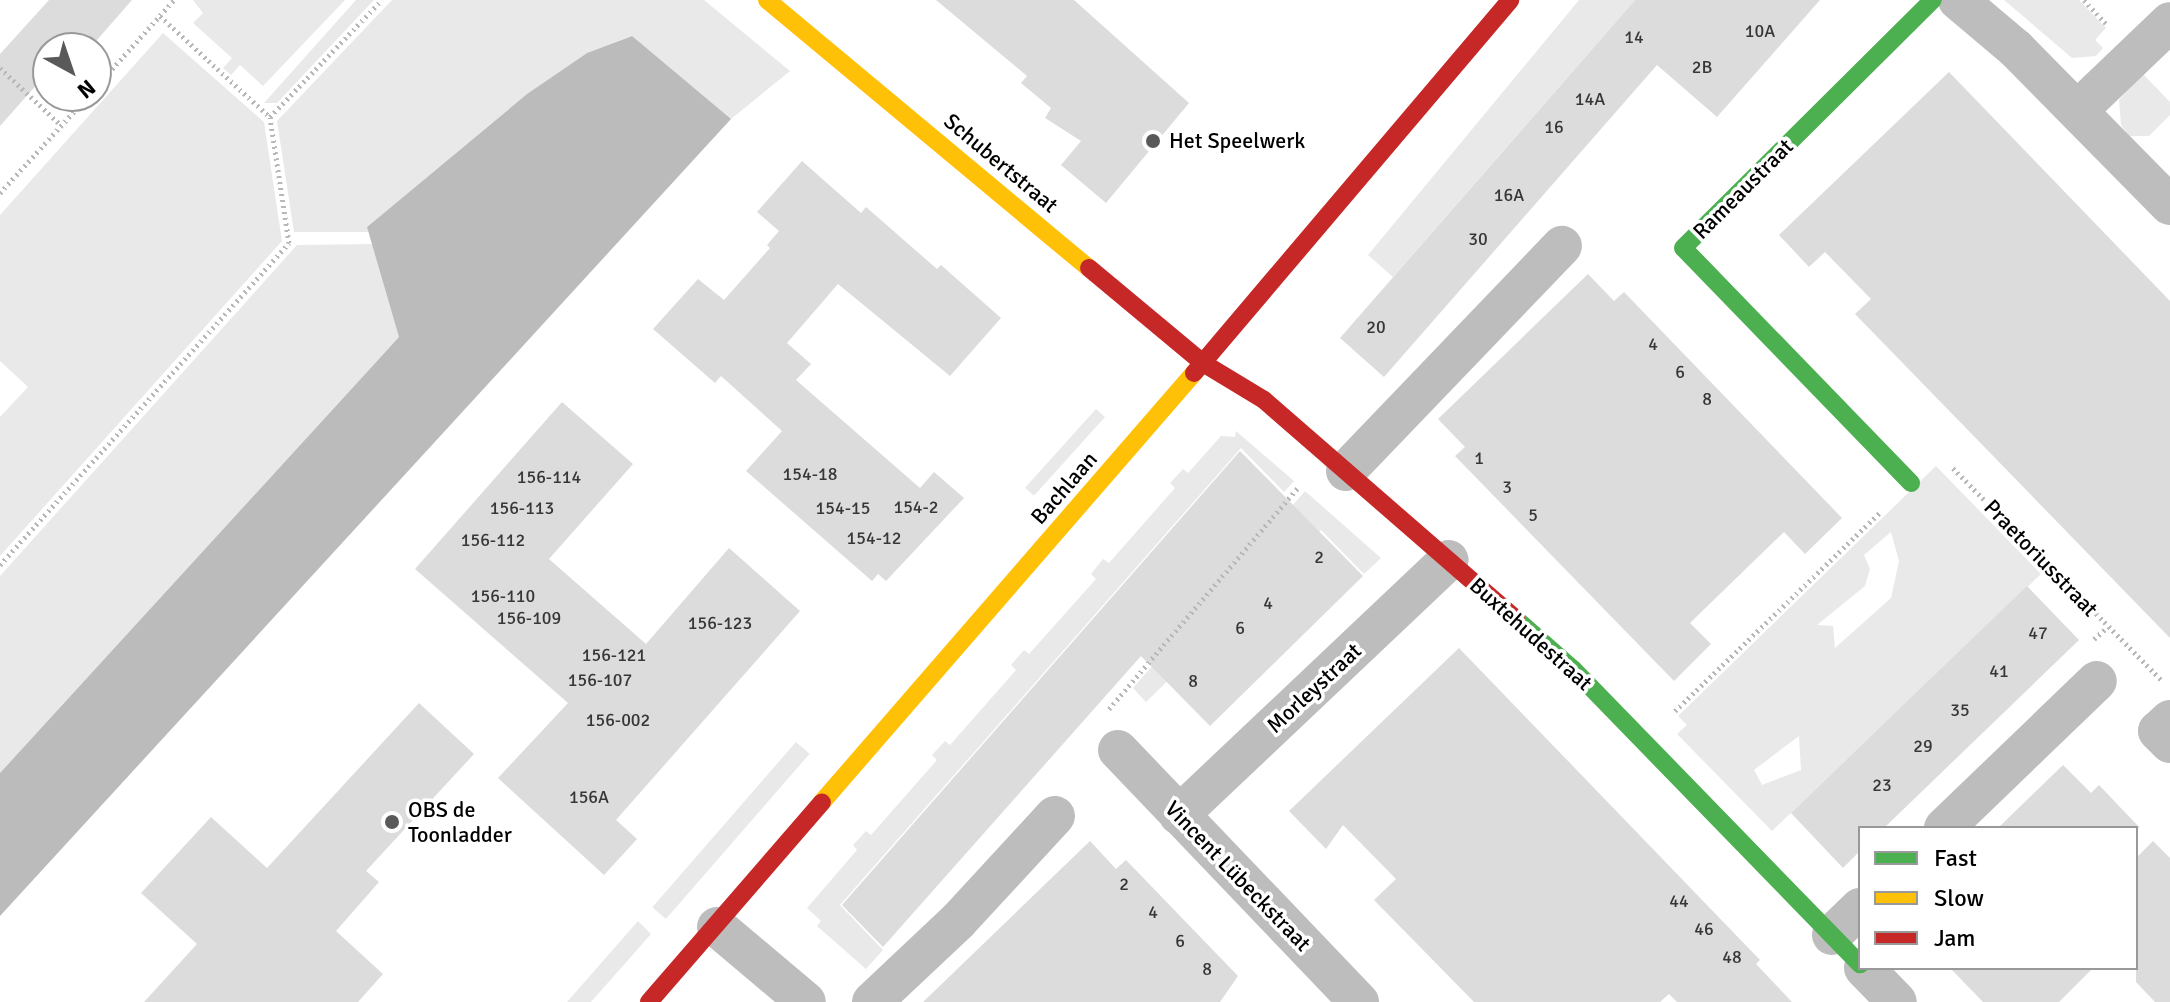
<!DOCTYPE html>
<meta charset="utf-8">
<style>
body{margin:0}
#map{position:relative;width:2170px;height:1002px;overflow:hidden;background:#fff;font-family:Signika,sans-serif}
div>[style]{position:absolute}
.green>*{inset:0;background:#e9e9e9;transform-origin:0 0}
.water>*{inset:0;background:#bbb}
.building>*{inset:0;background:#dcdcdc}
.path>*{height:5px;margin-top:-2.5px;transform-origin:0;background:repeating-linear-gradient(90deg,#b8b8b8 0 2px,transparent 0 6px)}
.street>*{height:40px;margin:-20px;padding:0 20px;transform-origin:20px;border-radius:20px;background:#bdbdbd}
.fast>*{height:18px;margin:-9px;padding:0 9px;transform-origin:9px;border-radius:9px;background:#4caf50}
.slow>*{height:18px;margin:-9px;padding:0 9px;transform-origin:9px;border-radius:9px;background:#ffc107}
.jam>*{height:18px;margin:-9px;padding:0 9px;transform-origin:9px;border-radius:9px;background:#c62828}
.dots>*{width:22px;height:22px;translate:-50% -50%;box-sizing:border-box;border:4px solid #fff;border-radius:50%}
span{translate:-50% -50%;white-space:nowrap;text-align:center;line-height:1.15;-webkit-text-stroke:7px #fff;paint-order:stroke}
.number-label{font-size:18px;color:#373737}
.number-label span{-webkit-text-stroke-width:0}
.poi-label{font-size:22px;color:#000}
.left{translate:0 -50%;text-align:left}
.street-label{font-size:22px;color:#000}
.legend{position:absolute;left:1858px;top:826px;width:280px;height:144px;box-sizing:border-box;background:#fff;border:2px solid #999;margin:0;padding:10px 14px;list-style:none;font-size:24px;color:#000}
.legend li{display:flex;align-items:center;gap:16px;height:40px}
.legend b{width:40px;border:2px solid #999}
.north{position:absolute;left:32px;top:32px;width:80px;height:80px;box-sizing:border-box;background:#fff;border:2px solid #999;border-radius:50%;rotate:140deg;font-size:22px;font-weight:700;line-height:32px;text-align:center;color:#000}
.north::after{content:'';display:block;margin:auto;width:28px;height:36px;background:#595959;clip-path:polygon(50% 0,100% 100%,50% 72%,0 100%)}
</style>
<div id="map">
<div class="green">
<i style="clip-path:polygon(193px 0,345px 0,263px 86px,240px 65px,231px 75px,223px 68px,232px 58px,193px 23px,203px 13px)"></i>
<i style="clip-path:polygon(356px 0,374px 0,277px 103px,264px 103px)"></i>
<i style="clip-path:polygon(392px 0,704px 0,790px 71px,731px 119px,631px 36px,587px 53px,527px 94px,368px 226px,369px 232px,294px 232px,277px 121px)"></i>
<i style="clip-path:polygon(1579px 0,1635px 0,1393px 277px,1368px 255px)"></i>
<i style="clip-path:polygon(2004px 0,2079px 0,2106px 28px,2095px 40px,2103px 48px,2096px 56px,2072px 58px)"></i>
<i style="clip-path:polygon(163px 33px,264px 122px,282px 241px,0 556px,0 417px,28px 387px,0 361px,0 215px)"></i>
<i style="clip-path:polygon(2142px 73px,2170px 102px,2170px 115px,2149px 136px,2129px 136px,2121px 125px,2119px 100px)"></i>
<i style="clip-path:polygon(373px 244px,399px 337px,0 773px,0 576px,297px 245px)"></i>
<i style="left:1096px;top:409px;width:12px;height:106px;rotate:42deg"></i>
<i style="clip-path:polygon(1236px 431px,1294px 481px,1284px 492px,1241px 448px,840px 905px,883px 950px,866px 969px,817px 926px,821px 921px,807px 908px,857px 850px,853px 845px,866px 831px,871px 835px,937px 760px,932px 755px,945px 741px,950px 745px,1016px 670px,1011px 665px,1024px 650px,1029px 654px,1096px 579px,1091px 574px,1103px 559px,1109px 563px,1175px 488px,1170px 483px,1183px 469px,1188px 473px,1221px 436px,1235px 437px)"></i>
<i style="clip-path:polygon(evenodd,1936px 466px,2041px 574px,1772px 831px,1677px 734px,1687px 725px,1678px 716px,1936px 466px,1891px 532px,1899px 561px,1891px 598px,1835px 648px,1833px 626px,1817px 625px,1865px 586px,1870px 569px,1864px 555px,1891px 532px,1936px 466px,1799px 736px,1801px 770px,1762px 785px,1754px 770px,1799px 736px)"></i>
<i style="clip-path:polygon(1305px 491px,1381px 558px,1364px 574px,1321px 530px,1146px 702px,1133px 688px)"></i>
<i style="left:796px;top:742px;width:18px;height:219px;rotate:41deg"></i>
<i style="clip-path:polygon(638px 921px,651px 934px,591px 1002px,567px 1002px)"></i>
</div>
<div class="water">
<i style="clip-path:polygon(632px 36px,731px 119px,0 916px,0 773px,399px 337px,367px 227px,527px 94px,587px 53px)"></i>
</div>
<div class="building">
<i style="clip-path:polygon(49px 0,132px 0,90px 48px,48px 48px,48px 72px,0 126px,0 54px)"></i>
<i style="clip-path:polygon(936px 0,1074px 0,1189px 103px,1106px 203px,1061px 165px,1081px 141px,1045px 118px,1051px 108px,1021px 83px,1027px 76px)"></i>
<i style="clip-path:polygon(1635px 0,1820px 0,1717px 117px,1657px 65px,1384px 377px,1340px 338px)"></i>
<i style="clip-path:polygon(1949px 72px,2170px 301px,2170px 638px,1855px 314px,1871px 299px,1825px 252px,1809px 267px,1779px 235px)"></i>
<i style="clip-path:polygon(802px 161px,861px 213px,866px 207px,937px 269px,941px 265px,1001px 318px,950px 376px,838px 284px,787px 343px,811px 364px,796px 380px,920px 488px,934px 472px,964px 498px,886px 581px,878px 574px,872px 581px,746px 471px,782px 431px,721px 376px,715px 383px,653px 329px,698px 279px,724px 300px,770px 248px,767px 245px,779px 231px,757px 212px)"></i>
<i style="clip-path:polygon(1588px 274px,1614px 301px,1624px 292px,1842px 518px,1805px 554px,1784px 532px,1757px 558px,1690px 623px,1711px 644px,1674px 681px,1455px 456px,1465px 447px,1438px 419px)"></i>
<i style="clip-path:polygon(562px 402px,633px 464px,549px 559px,646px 644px,729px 548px,800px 611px,616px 820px,637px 839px,604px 875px,498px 778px,568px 703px,415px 569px)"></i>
<i style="clip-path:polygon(1240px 451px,1363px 576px,1210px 726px,1141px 656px,883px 947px,842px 905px)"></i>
<i style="clip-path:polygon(2027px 586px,2079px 640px,1884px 828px,1860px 828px,1860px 851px,1843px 868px,1791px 813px)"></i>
<i style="clip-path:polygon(1459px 648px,1760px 960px,1756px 964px,1792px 1002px,1677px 1002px,1669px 994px,1660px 1002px,1474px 1002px,1374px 900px,1396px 879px,1343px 825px,1326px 849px,1289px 811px)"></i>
<i style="clip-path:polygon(419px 703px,474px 754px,366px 871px,379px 882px,336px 931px,383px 974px,358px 1002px,144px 1002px,197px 944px,141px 893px,211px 817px,267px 868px)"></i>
<i style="clip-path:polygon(2063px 765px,2091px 793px,2099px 785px,2140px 828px,1998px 828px)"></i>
<i style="clip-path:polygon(1090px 841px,1116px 869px,1126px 860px,1238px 976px,1220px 1002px,923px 1002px)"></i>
<i style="clip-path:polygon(2153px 841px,2170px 858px,2170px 1002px,2155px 1002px,2136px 982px,2136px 858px)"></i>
<i style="clip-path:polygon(1950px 968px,2093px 968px,2059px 1002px,1983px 1002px)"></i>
</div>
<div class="path">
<i style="left:2084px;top:0;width:35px;rotate:47deg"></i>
<i style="left:160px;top:16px;width:149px;rotate:42.6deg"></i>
<i style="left:0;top:68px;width:83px;rotate:43.1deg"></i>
<i style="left:96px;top:87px;width:117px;rotate:-48.1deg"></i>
<i style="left:0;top:193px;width:131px;rotate:-47.8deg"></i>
<i style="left:1953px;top:468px;width:298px;rotate:45.5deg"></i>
<i style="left:0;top:565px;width:433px;rotate:-48.1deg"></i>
<i style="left:289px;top:243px;width:127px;rotate:-98.6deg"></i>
<i style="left:270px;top:117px;width:162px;rotate:-46.3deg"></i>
<i style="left:2094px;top:639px;width:18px;rotate:-41deg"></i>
<i style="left:1109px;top:709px;width:291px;rotate:-49.5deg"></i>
<i style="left:1675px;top:711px;width:286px;rotate:-44.1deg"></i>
</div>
<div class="street">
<i style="left:1958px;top:0;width:76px;rotate:40.2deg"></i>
<i style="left:2016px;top:49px;width:219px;rotate:45.4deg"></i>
<i style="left:2078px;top:110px;width:127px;rotate:-43.7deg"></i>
<i style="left:1346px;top:471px;width:312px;rotate:-46.2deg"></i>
<i style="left:2170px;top:720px;width:16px;rotate:137deg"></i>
<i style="left:2158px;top:731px;width:17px;rotate:45deg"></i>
<i style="left:1118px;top:750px;width:349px;rotate:46.3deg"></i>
<i style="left:1179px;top:815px;width:371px;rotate:-43.4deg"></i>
<i style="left:1944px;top:828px;width:212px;rotate:-43.9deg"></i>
<i style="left:717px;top:927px;width:116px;rotate:40.1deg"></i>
<i style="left:1832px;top:935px;width:39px;rotate:-44deg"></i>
<i style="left:1864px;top:968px;width:47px;rotate:45.9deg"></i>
<i style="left:872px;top:1002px;width:118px;rotate:-43.3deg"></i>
<i style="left:958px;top:921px;width:143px;rotate:-47.3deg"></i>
</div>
<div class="fast">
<i style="left:1911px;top:483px;width:327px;rotate:-134.1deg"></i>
<i style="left:1683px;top:248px;width:352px;rotate:-44.8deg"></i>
<i style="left:1516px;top:619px;width:76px;rotate:41.3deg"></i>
<i style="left:1573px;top:669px;width:412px;rotate:45.8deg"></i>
</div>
<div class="slow">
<i style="left:767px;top:0;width:419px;rotate:39.8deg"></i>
<i style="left:822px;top:802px;width:568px;rotate:-49.07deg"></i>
</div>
<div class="jam">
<i style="left:1089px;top:268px;width:148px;rotate:39.8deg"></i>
<i style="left:1203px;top:363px;width:71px;rotate:31.2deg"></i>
<i style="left:1264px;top:400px;width:334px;rotate:41deg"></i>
<i style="left:1194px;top:373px;width:489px;rotate:-49.7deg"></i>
<i style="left:649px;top:1002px;width:264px;rotate:-49.1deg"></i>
</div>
<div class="dots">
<i style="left:1153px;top:141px;background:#595959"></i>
<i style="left:392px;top:822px;background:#595959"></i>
</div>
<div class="number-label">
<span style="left:1760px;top:31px">10A</span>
<span style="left:1634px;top:37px">14</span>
<span style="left:1702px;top:67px">2B</span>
<span style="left:1590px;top:99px">14A</span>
<span style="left:1554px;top:127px">16</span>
<span style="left:1509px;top:195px">16A</span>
<span style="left:1478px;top:239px">30</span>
<span style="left:1376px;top:327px">20</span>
<span style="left:1653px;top:344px">4</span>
<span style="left:1680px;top:372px">6</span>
<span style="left:1707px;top:399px">8</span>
<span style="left:1479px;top:458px">1</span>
<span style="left:810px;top:474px">154-18</span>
<span style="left:549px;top:477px">156-114</span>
<span style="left:1507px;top:487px">3</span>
<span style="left:916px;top:507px">154-2</span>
<span style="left:522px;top:508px">156-113</span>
<span style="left:843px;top:508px">154-15</span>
<span style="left:1533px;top:515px">5</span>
<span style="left:874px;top:538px">154-12</span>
<span style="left:493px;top:540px">156-112</span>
<span style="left:1319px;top:557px">2</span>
<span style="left:503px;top:596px">156-110</span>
<span style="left:1268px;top:603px">4</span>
<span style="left:529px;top:618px">156-109</span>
<span style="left:720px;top:623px">156-123</span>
<span style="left:1240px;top:628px">6</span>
<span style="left:2038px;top:633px">47</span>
<span style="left:614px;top:655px">156-121</span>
<span style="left:1999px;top:671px">41</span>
<span style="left:600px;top:680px">156-107</span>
<span style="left:1193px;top:681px">8</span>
<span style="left:1960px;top:710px">35</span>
<span style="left:618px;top:720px">156-002</span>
<span style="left:1923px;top:746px">29</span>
<span style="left:1882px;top:785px">23</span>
<span style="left:589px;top:797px">156A</span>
<span style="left:1124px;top:884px">2</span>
<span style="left:1679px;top:901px">44</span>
<span style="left:1153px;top:912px">4</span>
<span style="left:1704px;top:929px">46</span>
<span style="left:1180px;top:941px">6</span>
<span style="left:1732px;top:957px">48</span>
<span style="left:1207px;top:969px">8</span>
</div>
<div class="poi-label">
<span class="left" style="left:1169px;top:141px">Het Speelwerk</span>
<span class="left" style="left:408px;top:822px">OBS de<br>Toonladder</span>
</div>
<div class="street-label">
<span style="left:1001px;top:163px;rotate:40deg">Schubertstraat</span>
<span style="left:1743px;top:189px;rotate:-45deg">Rameaustraat</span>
<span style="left:1064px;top:488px;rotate:-49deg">Bachlaan</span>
<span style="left:2041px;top:558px;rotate:46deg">Praetoriusstraat</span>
<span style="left:1531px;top:634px;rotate:42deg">Buxtehudestraat</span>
<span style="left:1314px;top:688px;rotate:-43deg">Morleystraat</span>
<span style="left:1238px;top:876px;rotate:46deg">Vincent Lübeckstraat</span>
</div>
<ul class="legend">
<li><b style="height:10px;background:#4caf50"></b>Fast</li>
<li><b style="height:10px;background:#ffc107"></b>Slow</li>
<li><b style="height:10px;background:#c62828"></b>Jam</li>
</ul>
<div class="north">N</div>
</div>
